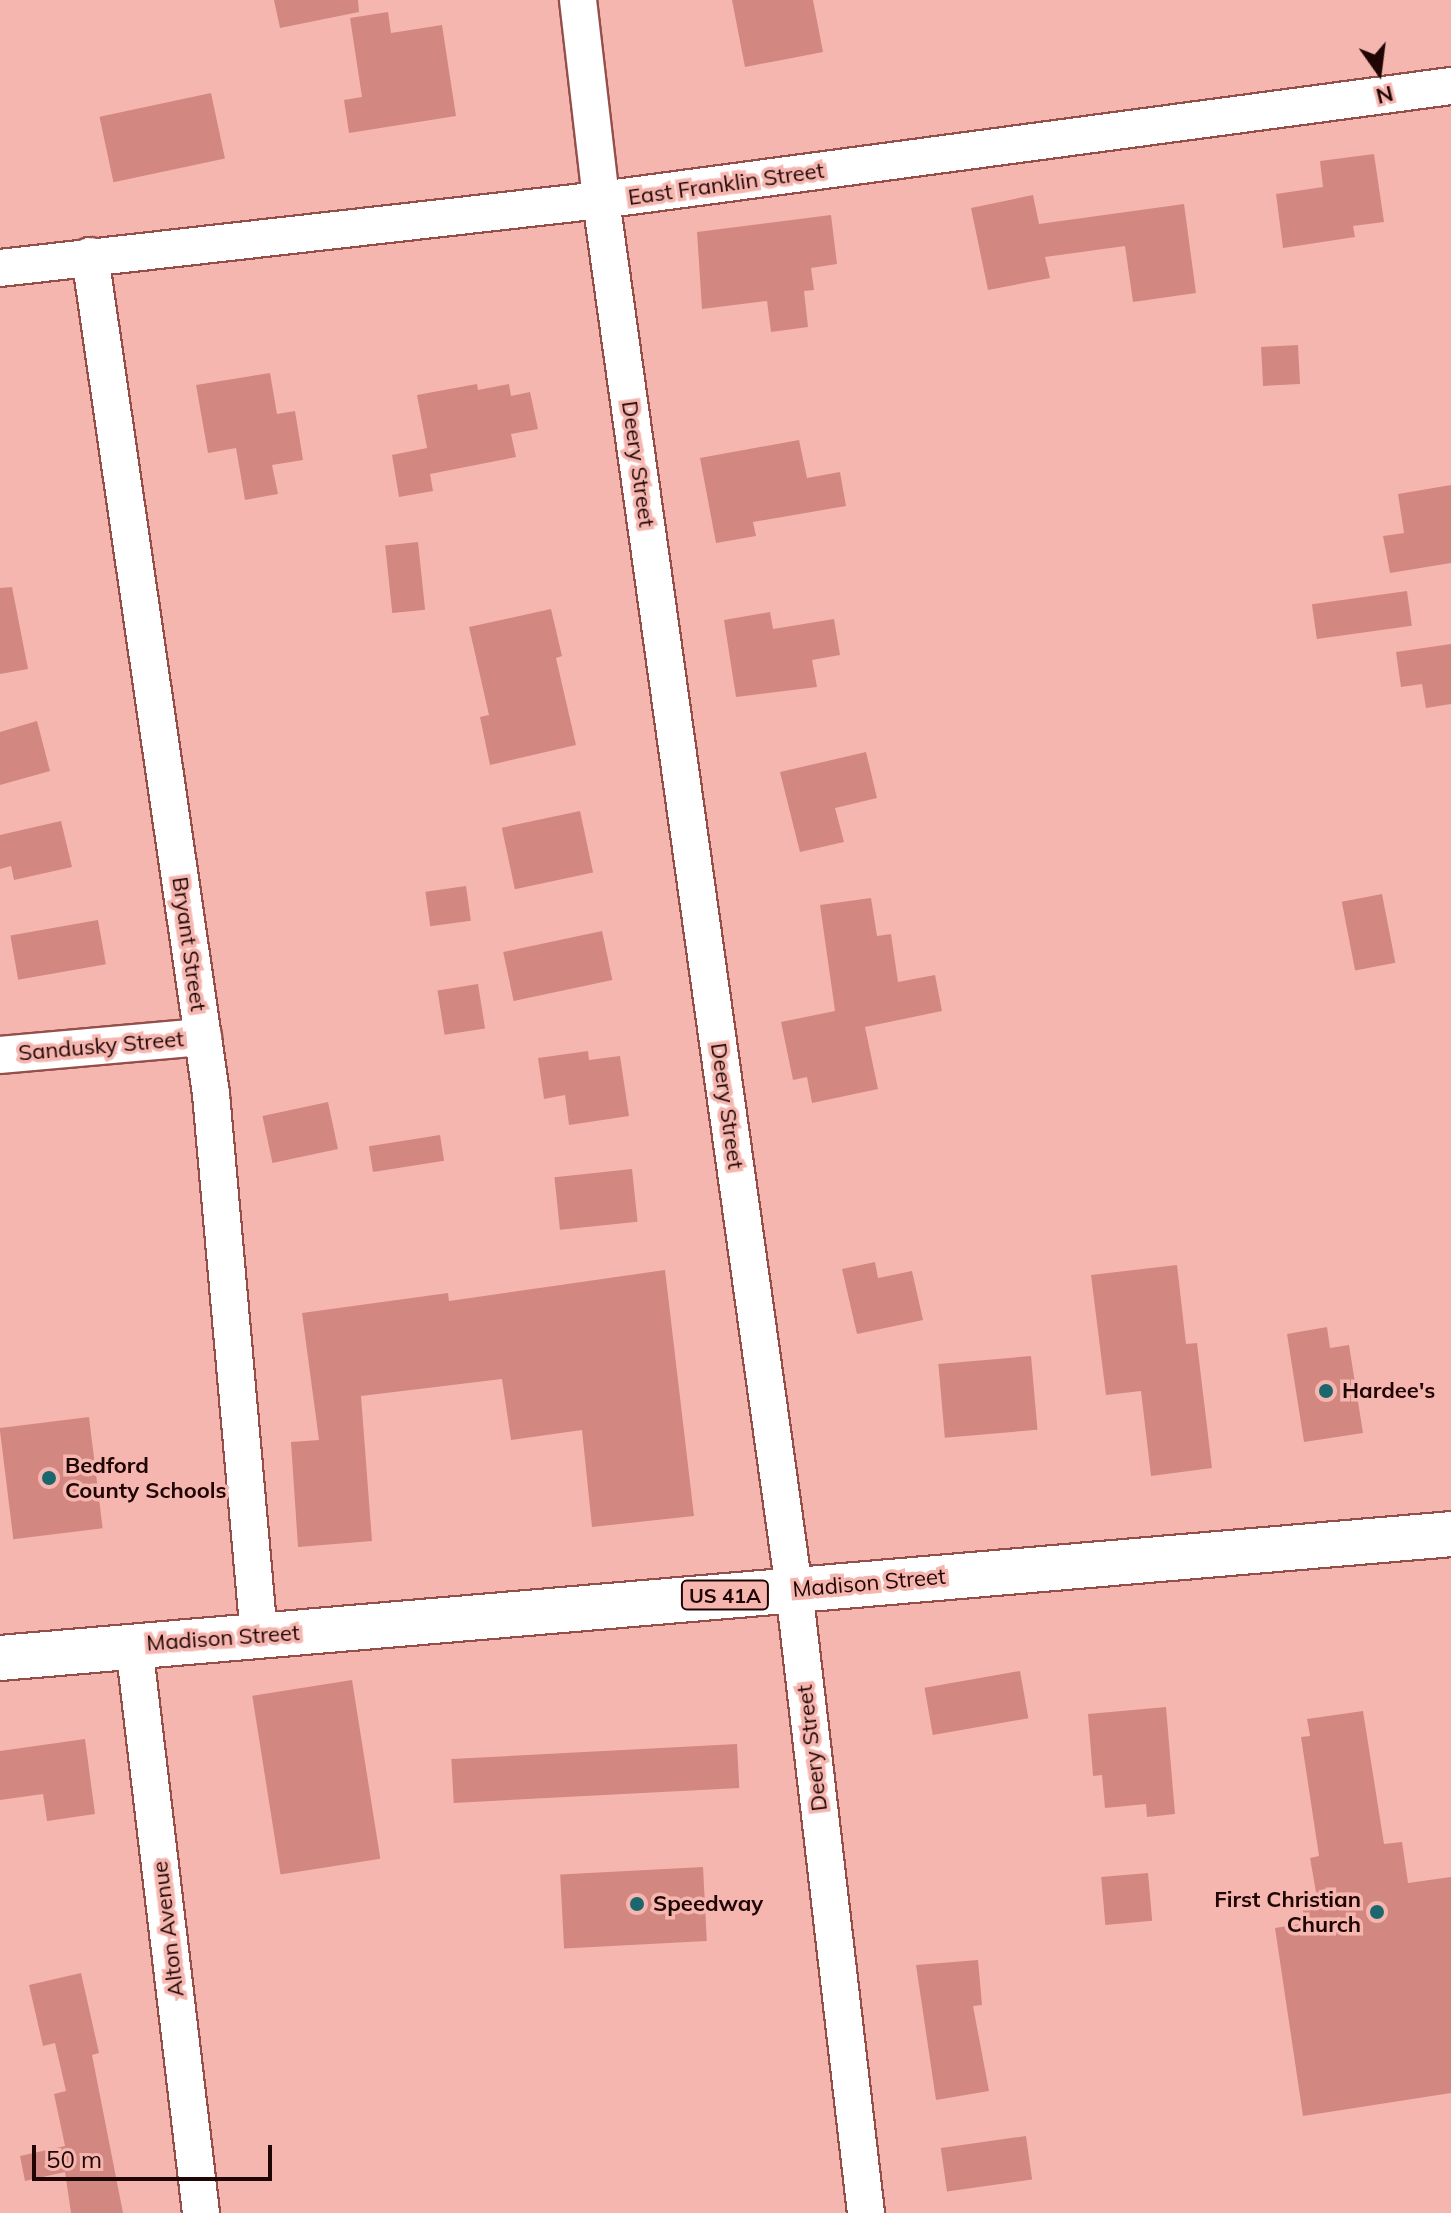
<!DOCTYPE html>
<style>
body{margin:0}
#map{position:relative;width:1451px;height:2213px;overflow:hidden;background:#f6b6b0;font-family:Mulish,sans-serif}
div>[style]{position:absolute}
.building>*{inset:0;background:#d38781;transform-origin:0 0}
.roads{filter:drop-shadow(2px 0 #954f4b) drop-shadow(-2px 0 #954f4b) drop-shadow(0 2px #954f4b) drop-shadow(0 -2px #954f4b)}
.street>*{height:36px;margin:-18px;padding:0 18px;transform-origin:18px;border-radius:18px;background:#fff}
.primary>*{height:44px;margin:-22px;padding:0 22px;transform-origin:22px;border-radius:22px;background:#fff}
.dots>*{width:22px;height:22px;translate:-50% -50%;box-sizing:border-box;border:4px solid #f6b6b0;border-radius:50%}
span{translate:-50% -50%;white-space:nowrap;text-align:center;line-height:1.15;-webkit-text-stroke:7px #f6b6b0;paint-order:stroke}
.shield-label span{padding:2px 6px;background:#f6b6b0;border:2px solid;border-radius:6px;-webkit-text-stroke-width:0}
.shield-label{font-size:20px;color:#1f0504;font-weight:700}
.street-label{font-size:22px;color:#1f0504}
.poi-label{font-size:22px;color:#1f0504;font-weight:700}
.left{translate:0 -50%;text-align:left}
.right{translate:-100% -50%;text-align:right}
.north{position:absolute;left:1339px;top:32px;width:80px;height:80px;-webkit-text-stroke:6px #f6b6b0;paint-order:stroke;rotate:166deg;font-size:22px;font-weight:700;line-height:32px;text-align:center;color:#1f0504}
.north::after{content:'';display:block;margin:auto;width:28px;height:36px;background:#1f0504;clip-path:polygon(50% 0,100% 100%,50% 72%,0 100%)}
.scale{position:absolute;left:32px;top:2145px;width:240px;height:36px;box-sizing:border-box;border:4px solid #1f0504;border-top:0;padding-left:10px;font-size:24px;line-height:28px;white-space:nowrap;color:#1f0504;-webkit-text-stroke:6px #f6b6b0;paint-order:stroke}
</style>
<div id="map">
<div class="building">
<i style="clip-path:polygon(274px 0,358px 0,359px 12px,280px 28px)"></i>
<i style="clip-path:polygon(732px 0,813px 0,823px 52px,745px 67px)"></i>
<i style="clip-path:polygon(388px 12px,391px 33px,442px 25px,456px 116px,349px 133px,344px 100px,362px 97px,350px 18px)"></i>
<i style="left:211px;top:93px;width:67px;height:114px;rotate:78deg"></i>
<i style="clip-path:polygon(1374px 154px,1384px 222px,1353px 226px,1355px 237px,1283px 248px,1276px 194px,1323px 187px,1320px 161px)"></i>
<i style="clip-path:polygon(1033px 195px,1039px 224px,1184px 204px,1196px 293px,1133px 302px,1125px 246px,1045px 257px,1050px 278px,988px 290px,971px 208px)"></i>
<i style="clip-path:polygon(831px 215px,837px 264px,811px 268px,814px 290px,804px 291px,808px 327px,771px 332px,767px 301px,702px 309px,697px 232px)"></i>
<i style="left:1298px;top:345px;width:39px;height:37px;rotate:87deg"></i>
<i style="clip-path:polygon(270px 373px,277px 414px,295px 411px,303px 460px,272px 465px,278px 494px,245px 500px,236px 448px,208px 453px,196px 385px)"></i>
<i style="clip-path:polygon(477px 384px,478px 390px,509px 384px,511px 396px,530px 392px,538px 429px,511px 434px,516px 457px,430px 474px,433px 491px,399px 497px,392px 455px,427px 448px,417px 395px)"></i>
<i style="clip-path:polygon(799px 440px,807px 478px,840px 472px,846px 506px,753px 522px,756px 536px,716px 543px,700px 458px)"></i>
<i style="clip-path:polygon(1451px 485px,1451px 563px,1390px 573px,1383px 536px,1404px 533px,1398px 494px)"></i>
<i style="left:418px;top:542px;width:68px;height:33px;rotate:84deg"></i>
<i style="clip-path:polygon(12px 587px,28px 669px,0 674px,0 588px)"></i>
<i style="left:1407px;top:591px;width:35px;height:96px;rotate:82deg"></i>
<i style="clip-path:polygon(551px 609px,562px 656px,556px 658px,576px 745px,490px 765px,480px 717px,489px 715px,469px 627px)"></i>
<i style="clip-path:polygon(770px 612px,773px 629px,834px 619px,840px 655px,812px 660px,817px 687px,736px 697px,724px 620px)"></i>
<i style="clip-path:polygon(1451px 644px,1451px 704px,1426px 708px,1422px 684px,1401px 687px,1396px 652px)"></i>
<i style="clip-path:polygon(37px 721px,50px 771px,0 785px,0 732px)"></i>
<i style="clip-path:polygon(866px 752px,877px 798px,835px 808px,844px 842px,800px 852px,780px 772px)"></i>
<i style="left:580px;top:811px;width:63px;height:80px;rotate:78deg"></i>
<i style="clip-path:polygon(61px 821px,72px 867px,14px 880px,11px 866px,0 869px,0 835px)"></i>
<i style="left:466px;top:886px;width:35px;height:41px;rotate:82deg"></i>
<i style="left:1382px;top:894px;width:70px;height:41px;rotate:79deg"></i>
<i style="clip-path:polygon(871px 898px,877px 936px,891px 934px,898px 982px,935px 975px,942px 1011px,865px 1027px,878px 1089px,812px 1103px,807px 1077px,793px 1080px,781px 1022px,835px 1011px,820px 905px)"></i>
<i style="left:98px;top:920px;width:45px;height:89px;rotate:80deg"></i>
<i style="left:602px;top:931px;width:50px;height:101px;rotate:78deg"></i>
<i style="left:478px;top:984px;width:45px;height:41px;rotate:81deg"></i>
<i style="clip-path:polygon(588px 1051px,589px 1060px,620px 1056px,629px 1116px,569px 1125px,565px 1095px,544px 1099px,538px 1058px)"></i>
<i style="left:328px;top:1102px;width:48px;height:67px;rotate:78deg"></i>
<i style="left:440px;top:1135px;width:26px;height:72px;rotate:81deg"></i>
<i style="left:632px;top:1169px;width:53px;height:78px;rotate:84deg"></i>
<i style="clip-path:polygon(875px 1262px,878px 1278px,912px 1271px,923px 1320px,857px 1334px,842px 1269px)"></i>
<i style="clip-path:polygon(1177px 1265px,1186px 1344px,1197px 1343px,1212px 1468px,1151px 1476px,1141px 1391px,1106px 1395px,1091px 1275px)"></i>
<i style="clip-path:polygon(665px 1270px,694px 1516px,592px 1527px,582px 1430px,511px 1440px,502px 1379px,361px 1396px,372px 1541px,298px 1547px,291px 1442px,319px 1440px,302px 1313px,448px 1293px,449px 1301px)"></i>
<i style="clip-path:polygon(1327px 1327px,1330px 1348px,1349px 1345px,1363px 1433px,1304px 1442px,1287px 1334px)"></i>
<i style="left:1031px;top:1356px;width:74px;height:93px;rotate:85deg"></i>
<i style="left:89px;top:1417px;width:112px;height:90px;rotate:83deg"></i>
<i style="left:1020px;top:1671px;width:48px;height:97px;rotate:80deg"></i>
<i style="left:352px;top:1680px;width:181px;height:101px;rotate:81deg"></i>
<i style="clip-path:polygon(1166px 1707px,1175px 1814px,1147px 1817px,1146px 1804px,1105px 1808px,1102px 1775px,1093px 1776px,1088px 1714px)"></i>
<i style="clip-path:polygon(1363px 1711px,1384px 1844px,1402px 1842px,1408px 1883px,1451px 1877px,1451px 2093px,1303px 2116px,1275px 1928px,1305px 1923px,1301px 1901px,1317px 1898px,1310px 1858px,1319px 1856px,1301px 1737px,1310px 1736px,1307px 1719px)"></i>
<i style="clip-path:polygon(85px 1739px,95px 1814px,47px 1821px,43px 1794px,0 1800px,0 1751px)"></i>
<i style="left:737px;top:1744px;width:44px;height:286px;rotate:87deg"></i>
<i style="left:703px;top:1867px;width:74px;height:143px;rotate:87deg"></i>
<i style="left:1148px;top:1873px;width:48px;height:47px;rotate:85deg"></i>
<i style="clip-path:polygon(978px 1960px,982px 2005px,973px 2006px,989px 2091px,936px 2100px,916px 1965px)"></i>
<i style="clip-path:polygon(81px 1973px,99px 2053px,92px 2055px,123px 2213px,71px 2213px,65px 2172px,25px 2181px,20px 2156px,65px 2146px,54px 2094px,66px 2091px,55px 2043px,43px 2046px,29px 1985px)"></i>
<i style="left:1026px;top:2136px;width:44px;height:86px;rotate:82deg"></i>
</div>
<div class="roads">
<div class="street">
<i style="left:578px;top:0;width:201px;rotate:83.4deg"></i>
<i style="left:601px;top:200px;width:1402px;rotate:82.09deg"></i>
<i style="left:794px;top:1589px;width:628px;rotate:83.42deg"></i>
<i style="left:90px;top:256px;width:847px;rotate:81.78deg"></i>
<i style="left:211px;top:1094px;width:544px;rotate:84.94deg"></i>
<i style="left:0;top:268px;width:605px;rotate:-6.46deg"></i>
<i style="left:601px;top:200px;width:858px;rotate:-7.64deg"></i>
<i style="left:0;top:1055px;width:204px;rotate:-5.1deg"></i>
<i style="left:134px;top:1645px;width:572px;rotate:83.27deg"></i>
</div>
<div class="primary">
<i style="left:0;top:1658px;width:1456px;rotate:-4.88deg"></i>
</div>
</div>
<div class="dots">
<i style="left:1326px;top:1391px;background:#1a676e"></i>
<i style="left:49px;top:1478px;background:#1a676e"></i>
<i style="left:637px;top:1904px;background:#1a676e"></i>
<i style="left:1377px;top:1912px;background:#1a676e"></i>
</div>
<div class="shield-label">
<span style="left:725px;top:1595px">US 41A</span>
</div>
<div class="street-label">
<span style="left:726px;top:184px;rotate:-8deg">East Franklin Street</span>
<span style="left:638px;top:464px;rotate:82deg">Deery Street</span>
<span style="left:189px;top:944px;rotate:82deg">Bryant Street</span>
<span style="left:101px;top:1046px;rotate:-5deg">Sandusky Street</span>
<span style="left:727px;top:1106px;rotate:82deg">Deery Street</span>
<span style="left:869px;top:1583px;rotate:-5deg">Madison Street</span>
<span style="left:223px;top:1638px;rotate:-4deg">Madison Street</span>
<span style="left:812px;top:1748px;rotate:-97deg">Deery Street</span>
<span style="left:168px;top:1929px;rotate:-97deg">Alton Avenue</span>
</div>
<div class="poi-label">
<span class="left" style="left:1342px;top:1391px">Hardee's</span>
<span class="left" style="left:65px;top:1478px">Bedford<br>County Schools</span>
<span class="right" style="left:1361px;top:1912px">First Christian<br>Church</span>
<span class="left" style="left:653px;top:1904px">Speedway</span>
</div>
<div class="north">N</div>
<div class="scale">50 m</div>
</div>
